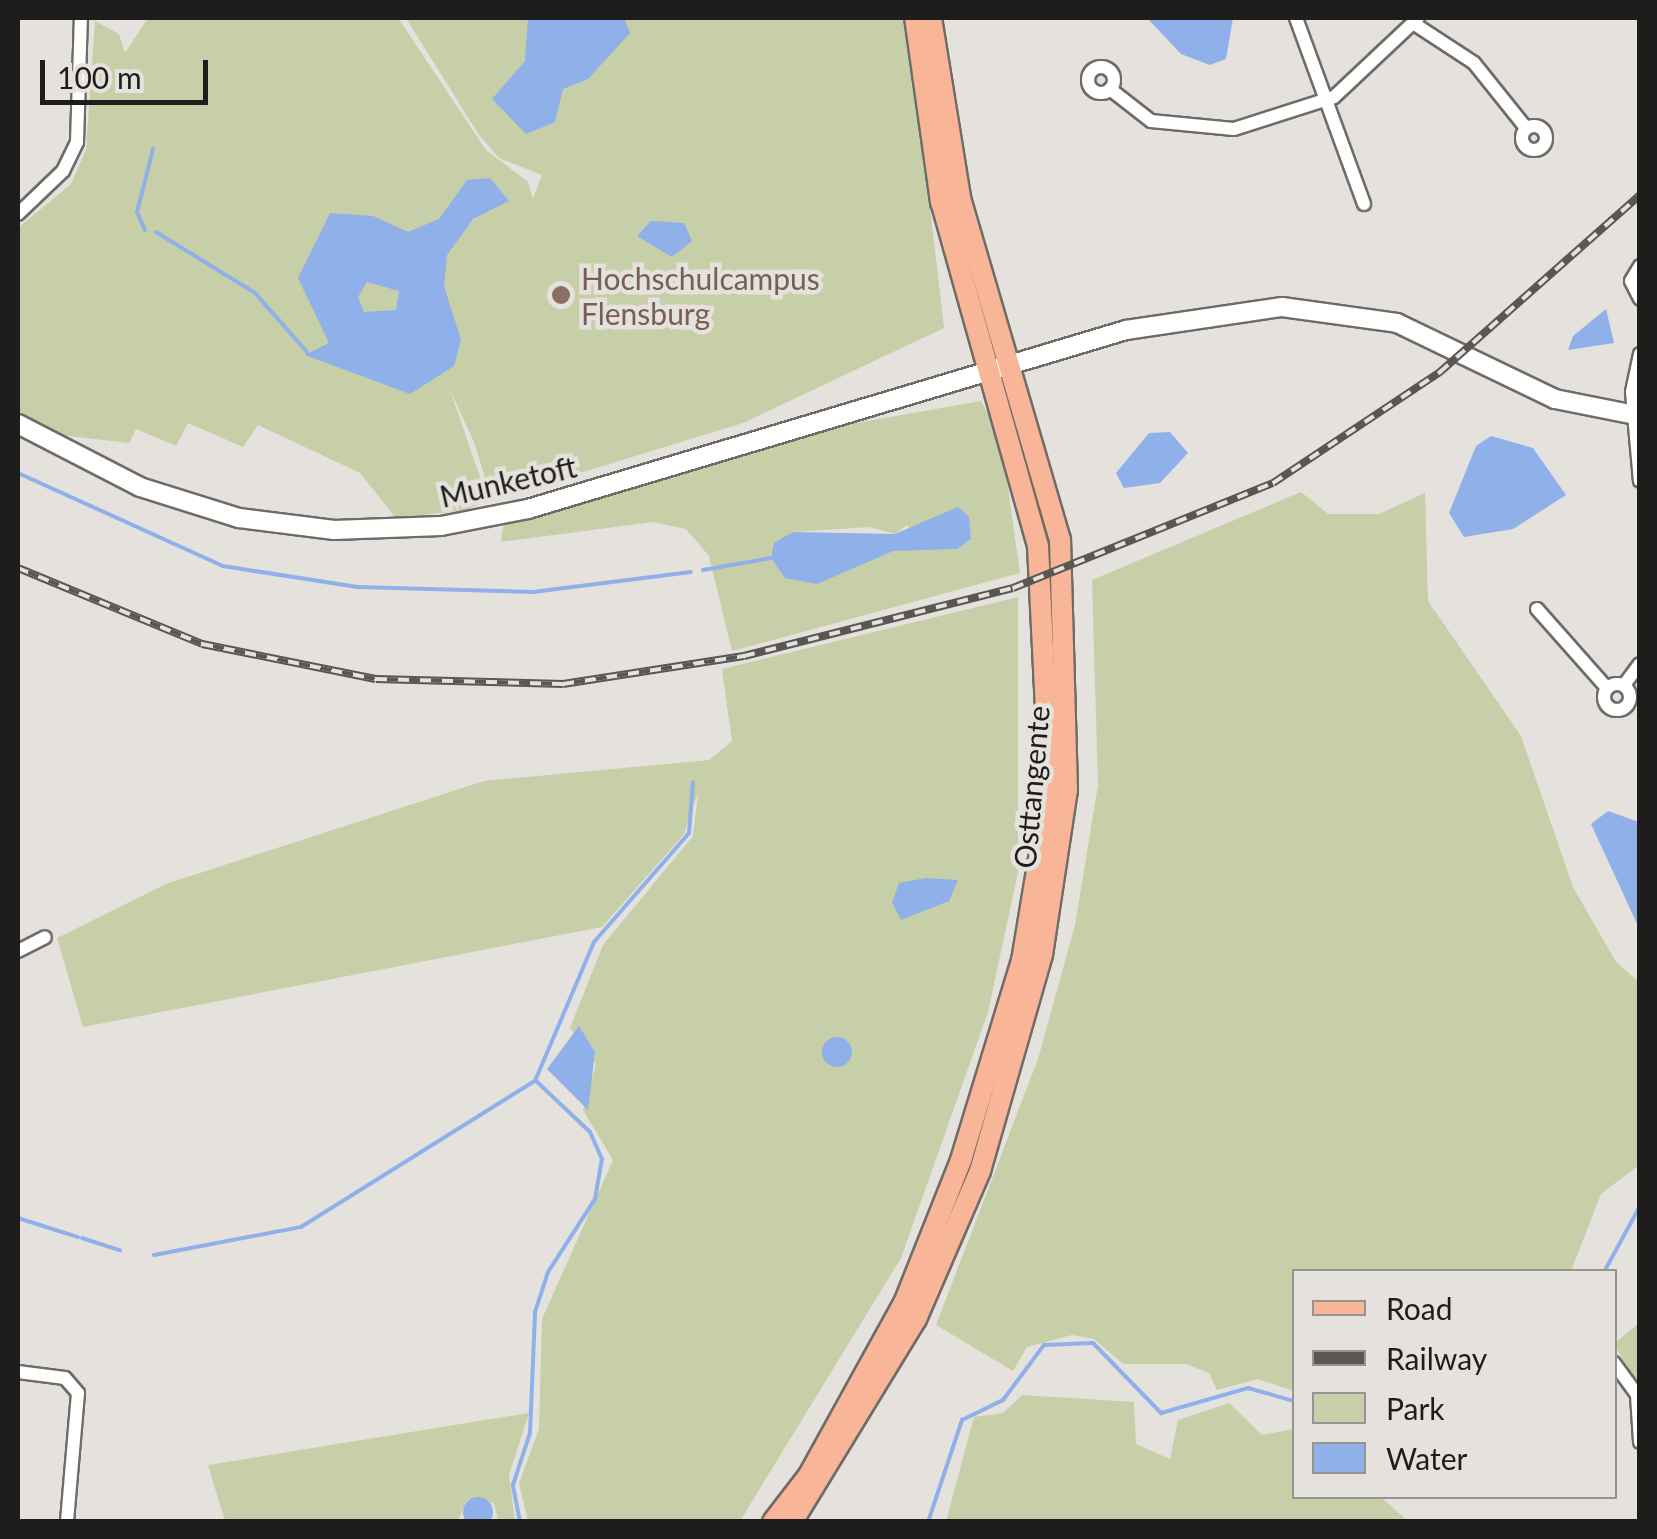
<!DOCTYPE html>
<style>
body{margin:0}
#map{position:relative;width:1657px;height:1539px;overflow:hidden;background:#e5e1dd;font-family:Lato,sans-serif}
div>[style]{position:absolute}
.green>*{inset:0;background:#c6cfa7}
.water>*{inset:0;background:#8fb0e8}
.round{border-radius:50%}
.stream>*{height:4px;margin:-2px;padding:0 2px;transform-origin:2px;border-radius:2px;background:#8fb0e8}
.roads{filter:drop-shadow(2px 0 #6f6b67) drop-shadow(-2px 0 #6f6b67) drop-shadow(0 2px #6f6b67) drop-shadow(0 -2px #6f6b67)}
.street>*{height:12px;margin:-6px;padding:0 6px;transform-origin:6px;border-radius:6px;background:#fff}
.street>.ring{margin:-6px;padding:0;box-sizing:content-box;background:none;border:12px solid #fff;border-radius:50%}
.secondary>*{height:18px;margin:-9px;padding:0 9px;transform-origin:9px;border-radius:9px;background:#fff}
.primary>*{height:20px;margin:-10px;padding:0 10px;transform-origin:10px;border-radius:10px;background:#f8b597}
.rail>*{height:8px;margin-top:-4px;transform-origin:0;background:repeating-linear-gradient(90deg,#e5e1dd 0 11px,#595654 0 22px);box-sizing:border-box;border-block:2px solid #595654}
.dots>*{width:28px;height:28px;translate:-50% -50%;box-sizing:border-box;border:5px solid #e5e1dd;border-radius:50%}
span{translate:-50% -50%;white-space:nowrap;text-align:center;line-height:1.15;-webkit-text-stroke:9px #e5e1dd;paint-order:stroke}
.education-label{font-size:30px;color:#785e54}
.left{translate:0 -50%;text-align:left}
.street-label{font-size:30px;color:#1f1d1c}
.frame{position:absolute;inset:0;border:20px solid #1f1d1c;pointer-events:none}
.legend{position:absolute;left:1292px;top:1269px;width:325px;height:230px;box-sizing:border-box;background:#e5e1dd;border:2px solid #969390;margin:0;padding:12px 18px;list-style:none;font-size:30px;color:#1f1d1c}
.legend li{display:flex;align-items:center;gap:20px;height:50px}
.legend b{width:50px;border:2px solid #969390}
.scale{position:absolute;left:40px;top:60px;width:168px;height:45px;box-sizing:border-box;border:5px solid #1f1d1c;border-top:0;padding-left:12px;font-size:30px;line-height:35px;white-space:nowrap;color:#1f1d1c;-webkit-text-stroke:8px #e5e1dd;paint-order:stroke}
</style>
<div id="map">
<div class="green">
<i style="clip-path:polygon(148px 18px,398px 18px,486px 150px,528px 182px,533px 199px,514px 248px,542px 175px,499px 158px,479px 135px,406px 18px,908px 18px,944px 328px,743px 423px,495px 499px,491px 497px,474px 442px,450px 390px,488px 500px,466px 510px,396px 518px,360px 473px,258px 425px,243px 447px,188px 423px,176px 446px,136px 429px,129px 443px,60px 435px,18px 414px,18px 228px,71px 184px,86px 150px,95px 21px,119px 34px,125px 53px)"></i>
<i style="clip-path:polygon(evenodd,981px 401px,1001px 439px,1020px 573px,732px 651px,709px 556px,686px 529px,653px 522px,501px 542px,504px 523px,839px 426px,981px 401px,907px 525px,924px 551px,793px 532px,869px 527px,895px 534px,907px 525px)"></i>
<i style="clip-path:polygon(1301px 492px,1328px 514px,1379px 514px,1425px 493px,1428px 601px,1521px 736px,1573px 887px,1616px 962px,1639px 982px,1639px 1165px,1601px 1194px,1571px 1271px,1294px 1272px,1294px 1391px,1258px 1379px,1217px 1390px,1209px 1373px,1186px 1364px,1123px 1364px,1094px 1339px,1072px 1335px,1027px 1347px,1013px 1371px,936px 1325px,1038px 1059px,1075px 925px,1098px 785px,1092px 580px)"></i>
<i style="clip-path:polygon(1018px 597px,1018px 872px,988px 1012px,901px 1258px,740px 1521px,528px 1521px,519px 1483px,539px 1429px,542px 1319px,613px 1160px,583px 1110px,596px 1064px,570px 1028px,603px 945px,693px 836px,698px 793px,684px 834px,602px 927px,83px 1027px,57px 938px,166px 884px,484px 781px,709px 760px,732px 741px,722px 669px)"></i>
<i style="clip-path:polygon(1639px 1323px,1639px 1387px,1614px 1344px)"></i>
<i style="clip-path:polygon(1022px 1395px,1134px 1402px,1136px 1444px,1170px 1459px,1178px 1420px,1229px 1403px,1262px 1435px,1294px 1429px,1294px 1496px,1381px 1497px,1408px 1521px,946px 1521px,974px 1417px,1003px 1413px)"></i>
<i style="clip-path:polygon(529px 1413px,509px 1475px,515px 1521px,498px 1521px,494px 1503px,467px 1500px,458px 1521px,225px 1521px,208px 1465px)"></i>
</div>
<div class="water">
<i style="clip-path:polygon(528px 18px,624px 18px,630px 33px,588px 79px,563px 89px,555px 122px,526px 134px,492px 99px,525px 61px)"></i>
<i style="clip-path:polygon(1233px 18px,1226px 59px,1210px 65px,1181px 54px,1149px 20px)"></i>
<i style="clip-path:polygon(evenodd,490px 178px,509px 201px,473px 219px,447px 255px,444px 286px,461px 340px,454px 366px,410px 394px,305px 355px,329px 343px,298px 278px,330px 213px,373px 216px,408px 232px,439px 219px,467px 180px,490px 178px,367px 282px,399px 291px,396px 310px,364px 312px,358px 297px,367px 282px)"></i>
<i style="clip-path:polygon(651px 221px,684px 223px,692px 241px,672px 257px,637px 236px)"></i>
<i style="clip-path:polygon(1606px 309px,1614px 343px,1568px 350px,1573px 336px)"></i>
<i style="clip-path:polygon(1170px 432px,1188px 453px,1160px 483px,1124px 488px,1116px 473px,1149px 433px)"></i>
<i style="clip-path:polygon(1491px 436px,1533px 448px,1566px 495px,1513px 529px,1464px 537px,1449px 513px,1476px 446px)"></i>
<i style="clip-path:polygon(958px 507px,969px 517px,971px 539px,957px 549px,893px 551px,817px 584px,785px 578px,771px 558px,774px 543px,793px 532px,895px 534px)"></i>
<i style="clip-path:polygon(1608px 811px,1639px 822px,1639px 928px,1591px 824px)"></i>
<i style="clip-path:polygon(926px 878px,958px 880px,949px 901px,901px 920px,892px 902px,899px 883px)"></i>
<i style="clip-path:polygon(579px 1026px,595px 1052px,588px 1110px,547px 1069px)"></i>
<i class="round" style="left:822px;top:1037px;width:30px;height:30px"></i>
<i class="round" style="left:463px;top:1497px;width:30px;height:30px"></i>
</div>
<div class="stream">
<i style="left:145px;top:230px;width:20px;rotate:-114deg"></i>
<i style="left:137px;top:212px;width:65px;rotate:-75.7deg"></i>
<i style="left:156px;top:232px;width:116px;rotate:31.6deg"></i>
<i style="left:255px;top:293px;width:79px;rotate:48.6deg"></i>
<i style="left:18px;top:473px;width:225px;rotate:24.4deg"></i>
<i style="left:223px;top:566px;width:136px;rotate:8.9deg"></i>
<i style="left:357px;top:587px;width:176px;rotate:1.6deg"></i>
<i style="left:533px;top:592px;width:159px;rotate:-7.2deg"></i>
<i style="left:703px;top:570px;width:69px;rotate:-10deg"></i>
<i style="left:18px;top:1218px;width:63px;rotate:17.6deg"></i>
<i style="left:82px;top:1238px;width:40px;rotate:18deg"></i>
<i style="left:154px;top:1255px;width:150px;rotate:-10.8deg"></i>
<i style="left:301px;top:1227px;width:276px;rotate:-32deg"></i>
<i style="left:535px;top:1081px;width:151px;rotate:-67deg"></i>
<i style="left:594px;top:942px;width:145px;rotate:-48.9deg"></i>
<i style="left:689px;top:833px;width:51px;rotate:-85.5deg"></i>
<i style="left:1604px;top:1272px;width:75px;rotate:-61.4deg"></i>
<i style="left:520px;top:1522px;width:38px;rotate:-101deg"></i>
<i style="left:513px;top:1485px;width:55px;rotate:-71.9deg"></i>
<i style="left:530px;top:1433px;width:121px;rotate:-87.6deg"></i>
<i style="left:535px;top:1312px;width:42px;rotate:-72deg"></i>
<i style="left:548px;top:1272px;width:87px;rotate:-57.2deg"></i>
<i style="left:595px;top:1199px;width:41px;rotate:-80.1deg"></i>
<i style="left:602px;top:1159px;width:30px;rotate:-114deg"></i>
<i style="left:590px;top:1132px;width:74px;rotate:-136.6deg"></i>
<i style="left:928px;top:1522px;width:108px;rotate:-71.6deg"></i>
<i style="left:962px;top:1420px;width:46px;rotate:-26deg"></i>
<i style="left:1003px;top:1400px;width:69px;rotate:-53.3deg"></i>
<i style="left:1044px;top:1345px;width:49px;rotate:-2.3deg"></i>
<i style="left:1093px;top:1343px;width:98px;rotate:45.8deg"></i>
<i style="left:1161px;top:1413px;width:91px;rotate:-16deg"></i>
<i style="left:1248px;top:1388px;width:48px;rotate:15.8deg"></i>
</div>
<div class="roads">
<div class="street">
<i style="left:1296px;top:18px;width:198px;rotate:69.9deg"></i>
<i style="left:1416px;top:25px;width:69px;rotate:33.2deg"></i>
<i style="left:1474px;top:63px;width:83px;rotate:51.3deg"></i>
<i class="ring" style="left:1088px;top:67px;width:14px;height:14px"></i>
<i style="left:1110px;top:89px;width:52px;rotate:38deg"></i>
<i style="left:1151px;top:121px;width:83px;rotate:5.5deg"></i>
<i style="left:1234px;top:129px;width:105px;rotate:-17.7deg"></i>
<i style="left:1334px;top:97px;width:115px;rotate:-43.2deg"></i>
<i class="ring" style="left:1522px;top:126px;width:12px;height:12px"></i>
<i style="left:18px;top:214px;width:62px;rotate:-43.7deg"></i>
<i style="left:63px;top:171px;width:32px;rotate:-64deg"></i>
<i style="left:77px;top:142px;width:124px;rotate:-88.2deg"></i>
<i style="left:1640px;top:266px;width:17px;rotate:121deg"></i>
<i style="left:1631px;top:281px;width:20px;rotate:63deg"></i>
<i style="left:1640px;top:354px;width:39px;rotate:102deg"></i>
<i style="left:1632px;top:392px;width:89px;rotate:84.9deg"></i>
<i style="left:1537px;top:609px;width:106px;rotate:48.5deg"></i>
<i class="ring" style="left:1604px;top:684px;width:14px;height:14px"></i>
<i style="left:1624px;top:685px;width:26px;rotate:-53deg"></i>
<i style="left:18px;top:951px;width:30px;rotate:-27deg"></i>
<i style="left:1614px;top:1363px;width:39px;rotate:54deg"></i>
<i style="left:1637px;top:1395px;width:47px;rotate:86.3deg"></i>
<i style="left:18px;top:1372px;width:47px;rotate:7.3deg"></i>
<i style="left:65px;top:1378px;width:20px;rotate:49deg"></i>
<i style="left:78px;top:1393px;width:129px;rotate:94.9deg"></i>
</div>
<div class="secondary">
<i style="left:18px;top:424px;width:137px;rotate:27.3deg"></i>
<i style="left:140px;top:487px;width:104px;rotate:17.4deg"></i>
<i style="left:239px;top:518px;width:96px;rotate:7.2deg"></i>
<i style="left:334px;top:530px;width:107px;rotate:-2.1deg"></i>
<i style="left:441px;top:526px;width:89px;rotate:-11.1deg"></i>
<i style="left:528px;top:509px;width:624px;rotate:-16.66deg"></i>
<i style="left:1126px;top:330px;width:158px;rotate:-8.4deg"></i>
<i style="left:1282px;top:307px;width:116px;rotate:7.9deg"></i>
<i style="left:1397px;top:323px;width:175px;rotate:25.7deg"></i>
<i style="left:1555px;top:399px;width:87px;rotate:11.3deg"></i>
</div>
<div class="primary">
<i style="left:773px;top:1522px;width:59px;rotate:-52.5deg"></i>
<i style="left:809px;top:1475px;width:199px;rotate:-61.1deg"></i>
<i style="left:905px;top:1301px;width:152px;rotate:-68.3deg"></i>
<i style="left:961px;top:1160px;width:208px;rotate:-73deg"></i>
<i style="left:1022px;top:961px;width:171px;rotate:-80.6deg"></i>
<i style="left:1050px;top:792px;width:246px;rotate:-92.8deg"></i>
<i style="left:1038px;top:546px;width:357px;rotate:-105.7deg"></i>
<i style="left:941px;top:202px;width:186px;rotate:-98deg"></i>
<i style="left:792px;top:1522px;width:238px;rotate:-58.6deg"></i>
<i style="left:916px;top:1319px;width:161px;rotate:-66.6deg"></i>
<i style="left:980px;top:1171px;width:225px;rotate:-74deg"></i>
<i style="left:1042px;top:955px;width:167px;rotate:-81.4deg"></i>
<i style="left:1067px;top:790px;width:250px;rotate:-91.6deg"></i>
<i style="left:1060px;top:540px;width:357px;rotate:-106.3deg"></i>
<i style="left:960px;top:197px;width:181px;rotate:-99.2deg"></i>
</div>
</div>
<div class="rail">
<i style="left:18px;top:568px;width:199px;rotate:22.4deg"></i>
<i style="left:202px;top:644px;width:177px;rotate:11.4deg"></i>
<i style="left:376px;top:679px;width:187px;rotate:1.5deg"></i>
<i style="left:563px;top:684px;width:183px;rotate:-8.8deg"></i>
<i style="left:744px;top:656px;width:277px;rotate:-14.2deg"></i>
<i style="left:1013px;top:588px;width:280px;rotate:-22deg"></i>
<i style="left:1273px;top:483px;width:201px;rotate:-33.6deg"></i>
<i style="left:1440px;top:372px;width:267px;rotate:-41.5deg"></i>
</div>
<div class="dots">
<i style="left:561px;top:295px;background:#8d6e63"></i>
</div>
<div class="education-label">
<span class="left" style="left:581px;top:295px">Hochschulcampus<br>Flensburg</span>
</div>
<div class="street-label">
<span style="left:508px;top:481px;rotate:-13deg">Munketoft</span>
<span style="left:1031px;top:787px;rotate:-85deg">Osttangente</span>
</div>
<div class="frame"></div>
<ul class="legend">
<li><b style="height:12px;background:#f8b597"></b>Road</li>
<li><b style="height:12px;background:#595654"></b>Railway</li>
<li><b style="height:28px;background:#c6cfa7"></b>Park</li>
<li><b style="height:28px;background:#8fb0e8"></b>Water</li>
</ul>
<div class="scale">100 m</div>
</div>
